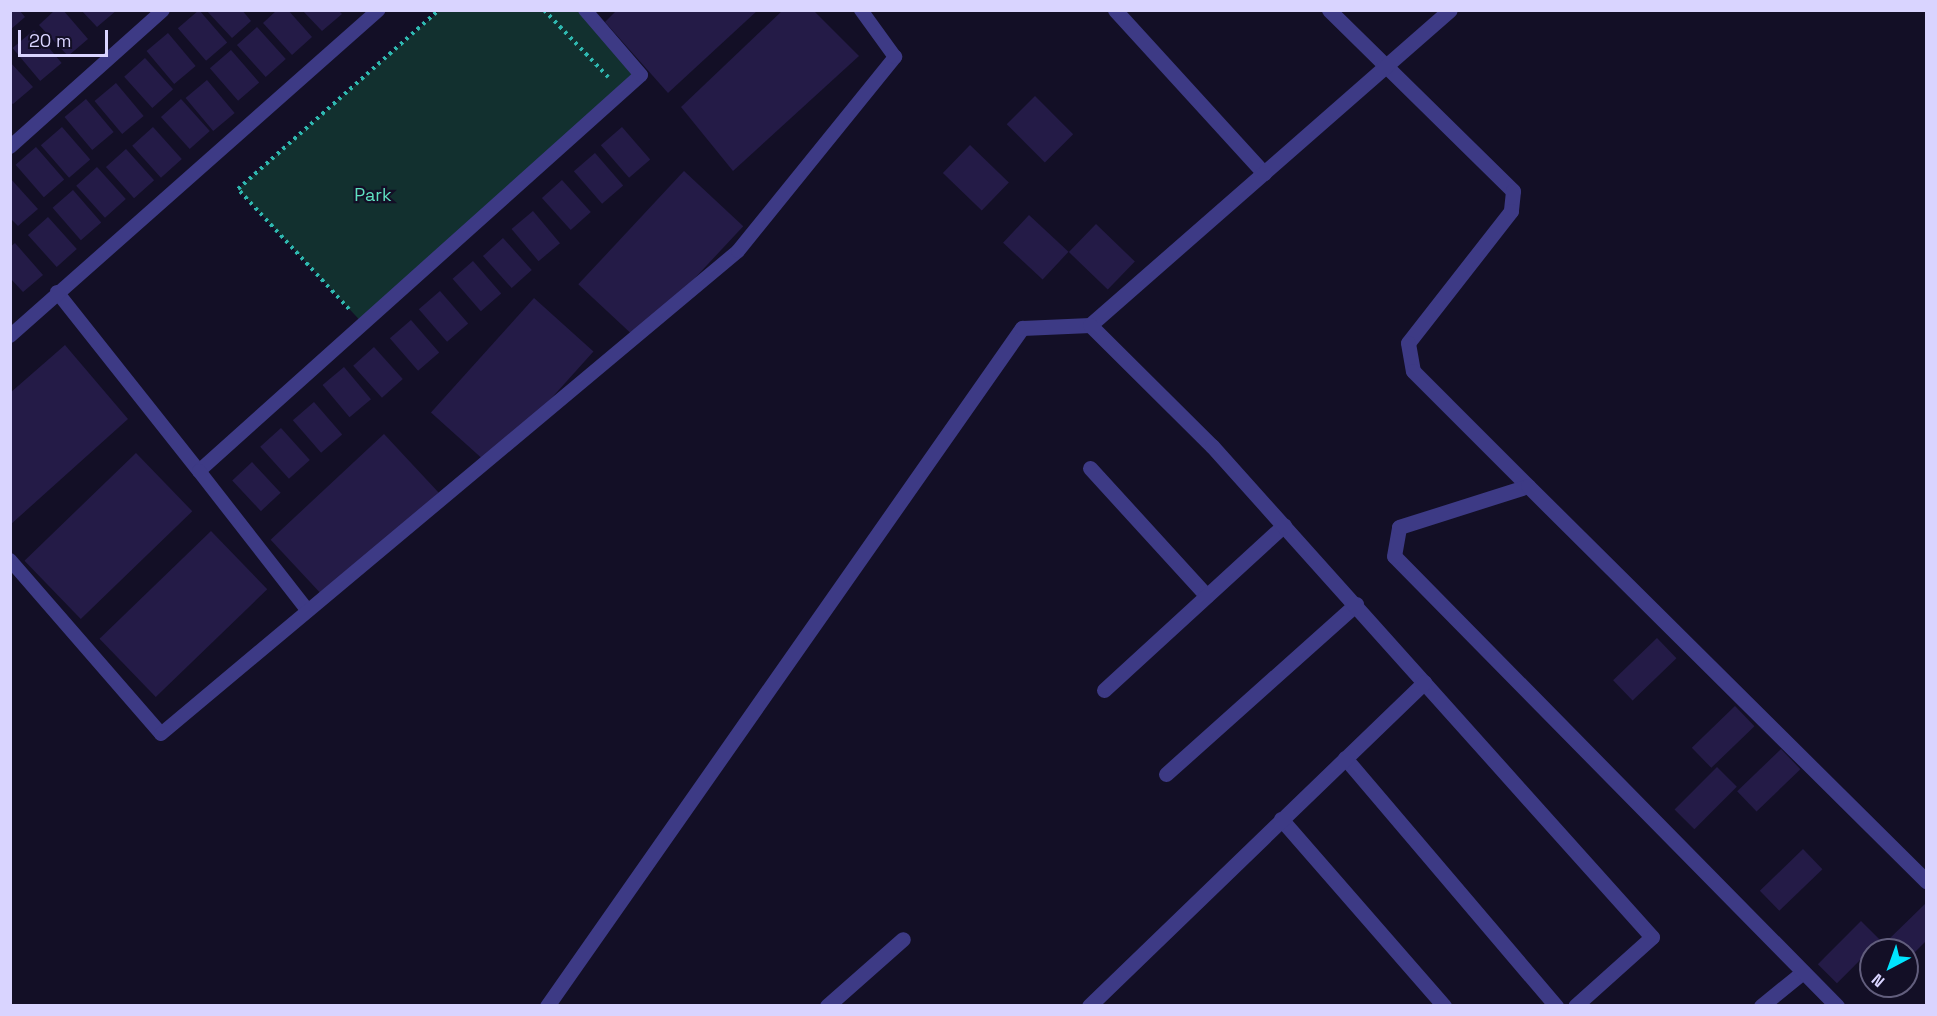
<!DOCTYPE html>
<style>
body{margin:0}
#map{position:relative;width:1937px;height:1016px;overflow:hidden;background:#130f26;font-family:"Space Grotesk",sans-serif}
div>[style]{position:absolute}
.green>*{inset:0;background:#12302f}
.building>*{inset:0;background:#241b47;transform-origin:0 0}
.path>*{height:4px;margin-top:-2px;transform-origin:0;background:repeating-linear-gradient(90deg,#2fb8b0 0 3px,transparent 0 7.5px)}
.lane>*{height:14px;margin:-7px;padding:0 7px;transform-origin:7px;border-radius:7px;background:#3d3a85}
.street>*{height:15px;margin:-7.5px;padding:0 7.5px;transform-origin:7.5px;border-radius:7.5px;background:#3d3a85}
span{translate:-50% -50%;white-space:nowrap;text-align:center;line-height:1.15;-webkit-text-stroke:4.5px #130f26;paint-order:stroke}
.park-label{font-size:18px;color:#5fe0c0}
.frame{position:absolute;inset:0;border:12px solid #d9d4ff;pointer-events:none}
.north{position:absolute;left:1859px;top:938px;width:60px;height:60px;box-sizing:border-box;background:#130f26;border:2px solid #625e7d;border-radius:50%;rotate:221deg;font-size:16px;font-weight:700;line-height:24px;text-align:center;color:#d9d4ff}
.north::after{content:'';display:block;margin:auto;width:21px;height:27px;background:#00e5ff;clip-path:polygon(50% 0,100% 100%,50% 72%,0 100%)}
.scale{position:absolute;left:18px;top:30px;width:90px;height:27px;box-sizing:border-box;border:3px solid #d9d4ff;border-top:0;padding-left:8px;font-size:18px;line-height:21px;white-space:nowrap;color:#d9d4ff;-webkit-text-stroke:4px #130f26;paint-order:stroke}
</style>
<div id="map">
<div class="green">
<i style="clip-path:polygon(439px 11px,588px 11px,641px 75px,367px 328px,238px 189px)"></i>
</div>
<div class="building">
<i style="clip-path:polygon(10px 10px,19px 10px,25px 17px,10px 30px)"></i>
<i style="clip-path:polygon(55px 10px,63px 10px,88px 39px,68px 56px,39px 25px)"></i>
<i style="clip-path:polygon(81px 10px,117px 10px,97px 27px)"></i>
<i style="left:199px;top:10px;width:43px;height:28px;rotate:49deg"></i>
<i style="clip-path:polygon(206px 10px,242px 10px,251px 21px,232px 38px)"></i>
<i style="clip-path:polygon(277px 10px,288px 10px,312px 37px,292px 55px,263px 23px)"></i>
<i style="clip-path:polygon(302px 10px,338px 10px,342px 14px,322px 31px)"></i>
<i style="clip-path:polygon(617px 10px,758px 10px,668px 93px,605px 22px)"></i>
<i style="clip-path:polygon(783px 10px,813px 10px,859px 56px,733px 171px,681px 107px)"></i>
<i style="left:257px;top:27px;width:43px;height:27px;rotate:48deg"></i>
<i style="left:34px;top:30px;width:43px;height:28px;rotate:50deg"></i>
<i style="left:168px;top:33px;width:43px;height:28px;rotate:50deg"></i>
<i style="left:231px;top:50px;width:43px;height:28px;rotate:49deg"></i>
<i style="left:145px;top:58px;width:42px;height:28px;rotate:48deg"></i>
<i style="clip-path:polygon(10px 62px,33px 87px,13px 104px,10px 102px)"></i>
<i style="left:207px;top:80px;width:43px;height:28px;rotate:50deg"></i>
<i style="left:116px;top:83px;width:43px;height:28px;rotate:50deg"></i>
<i style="left:1035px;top:96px;width:54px;height:40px;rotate:45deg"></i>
<i style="left:86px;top:99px;width:43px;height:28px;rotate:50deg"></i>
<i style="left:181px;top:99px;width:43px;height:27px;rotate:48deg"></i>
<i style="left:62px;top:127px;width:43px;height:28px;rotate:49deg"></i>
<i style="left:153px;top:127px;width:43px;height:28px;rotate:48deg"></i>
<i style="left:622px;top:127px;width:43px;height:28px;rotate:49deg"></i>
<i style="left:970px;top:145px;width:54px;height:39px;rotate:44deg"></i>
<i style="left:36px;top:147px;width:43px;height:27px;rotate:49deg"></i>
<i style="left:126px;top:149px;width:42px;height:27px;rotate:48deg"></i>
<i style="left:595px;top:153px;width:43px;height:28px;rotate:49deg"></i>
<i style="left:97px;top:167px;width:43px;height:28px;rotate:48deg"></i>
<i style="left:684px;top:171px;width:81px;height:155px;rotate:43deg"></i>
<i style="clip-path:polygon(10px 178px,38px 209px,18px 226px,10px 218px)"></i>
<i style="left:562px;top:180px;width:43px;height:27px;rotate:48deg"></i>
<i style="left:73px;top:190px;width:43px;height:27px;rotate:49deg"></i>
<i style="left:533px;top:211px;width:42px;height:28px;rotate:50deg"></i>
<i style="left:1029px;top:215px;width:54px;height:38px;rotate:43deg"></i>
<i style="left:48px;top:217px;width:43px;height:27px;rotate:48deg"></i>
<i style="left:1096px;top:224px;width:54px;height:39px;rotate:44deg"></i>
<i style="left:503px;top:238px;width:43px;height:27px;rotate:48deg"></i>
<i style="clip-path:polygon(15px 243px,43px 275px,23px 292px,10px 278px,10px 247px)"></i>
<i style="left:473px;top:261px;width:43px;height:27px;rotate:49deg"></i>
<i style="left:440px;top:291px;width:43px;height:28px;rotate:49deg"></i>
<i style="left:534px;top:298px;width:80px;height:154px;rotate:42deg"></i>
<i style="left:411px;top:320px;width:43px;height:28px;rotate:49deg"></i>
<i style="clip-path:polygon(65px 345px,128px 419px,10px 525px,10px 393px)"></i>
<i style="left:374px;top:347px;width:43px;height:28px;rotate:48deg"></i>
<i style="left:344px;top:367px;width:42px;height:28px;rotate:50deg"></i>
<i style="left:314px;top:402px;width:43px;height:28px;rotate:49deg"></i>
<i style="left:281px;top:428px;width:43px;height:28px;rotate:48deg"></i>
<i style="left:384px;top:434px;width:80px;height:155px;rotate:47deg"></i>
<i style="left:136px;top:453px;width:81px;height:155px;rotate:46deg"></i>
<i style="left:252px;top:462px;width:42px;height:27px;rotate:47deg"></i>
<i style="left:211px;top:531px;width:81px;height:155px;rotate:46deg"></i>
<i style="left:1657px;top:638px;width:28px;height:61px;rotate:46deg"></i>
<i style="left:1735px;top:706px;width:28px;height:60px;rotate:46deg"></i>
<i style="left:1781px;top:749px;width:28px;height:61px;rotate:46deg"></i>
<i style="left:1717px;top:767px;width:28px;height:60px;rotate:45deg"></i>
<i style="left:1803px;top:849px;width:28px;height:60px;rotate:46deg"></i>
<i style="clip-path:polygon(1926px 903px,1926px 941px,1907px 960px,1907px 950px,1895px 950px,1887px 941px)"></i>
<i style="left:1861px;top:921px;width:27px;height:61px;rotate:45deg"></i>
</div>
<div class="path">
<i style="left:544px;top:10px;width:93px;rotate:46.3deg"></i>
<i style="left:349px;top:309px;width:163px;rotate:-132.8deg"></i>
<i style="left:238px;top:189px;width:269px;rotate:-41.7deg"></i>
</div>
<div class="lane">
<i style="left:10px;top:147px;width:205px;rotate:-41.8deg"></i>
<i style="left:57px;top:292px;width:228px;rotate:51.6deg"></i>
<i style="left:199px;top:471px;width:593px;rotate:-41.86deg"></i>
<i style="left:641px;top:75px;width:86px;rotate:-130.7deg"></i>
<i style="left:10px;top:336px;width:492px;rotate:-41.5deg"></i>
<i style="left:199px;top:471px;width:177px;rotate:52.1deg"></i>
<i style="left:10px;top:560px;width:230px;rotate:49deg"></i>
<i style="left:161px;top:734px;width:752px;rotate:-39.93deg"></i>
<i style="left:738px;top:251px;width:250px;rotate:-51deg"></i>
<i style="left:895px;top:57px;width:58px;rotate:-125.9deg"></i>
</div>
<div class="street">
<i style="left:1115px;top:10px;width:221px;rotate:47.6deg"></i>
<i style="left:1329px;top:10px;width:258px;rotate:44.5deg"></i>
<i style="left:1513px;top:191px;width:20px;rotate:96deg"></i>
<i style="left:1511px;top:211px;width:167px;rotate:128deg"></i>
<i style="left:1408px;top:343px;width:28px;rotate:80deg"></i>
<i style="left:1413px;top:371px;width:163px;rotate:45deg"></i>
<i style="left:1090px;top:325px;width:478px;rotate:-41.2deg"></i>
<i style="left:1090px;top:468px;width:173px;rotate:47.6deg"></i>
<i style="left:1104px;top:690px;width:244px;rotate:-42.5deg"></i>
<i style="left:1345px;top:758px;width:326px;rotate:49.6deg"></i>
<i style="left:1166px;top:774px;width:255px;rotate:-41.8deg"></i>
<i style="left:1281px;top:819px;width:248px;rotate:48.9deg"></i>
<i style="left:547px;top:1006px;width:828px;rotate:-54.99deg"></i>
<i style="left:1022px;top:328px;width:68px;rotate:-2.5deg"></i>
<i style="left:1090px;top:325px;width:172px;rotate:44.8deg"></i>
<i style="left:1212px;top:446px;width:659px;rotate:48.14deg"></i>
<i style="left:1652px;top:937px;width:103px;rotate:138.1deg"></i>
<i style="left:827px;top:1006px;width:101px;rotate:-41.4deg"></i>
<i style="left:1089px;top:1006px;width:466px;rotate:-44deg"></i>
<i style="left:1761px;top:1006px;width:54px;rotate:-39deg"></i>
<i style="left:1837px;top:1006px;width:631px;rotate:-134.55deg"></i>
<i style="left:1394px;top:556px;width:29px;rotate:-80deg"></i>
<i style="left:1399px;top:527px;width:135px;rotate:-17.6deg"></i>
<i style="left:1528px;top:486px;width:561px;rotate:44.78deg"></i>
</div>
<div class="park-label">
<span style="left:373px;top:195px">Park</span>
</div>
<div class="frame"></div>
<div class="north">N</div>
<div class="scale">20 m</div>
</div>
